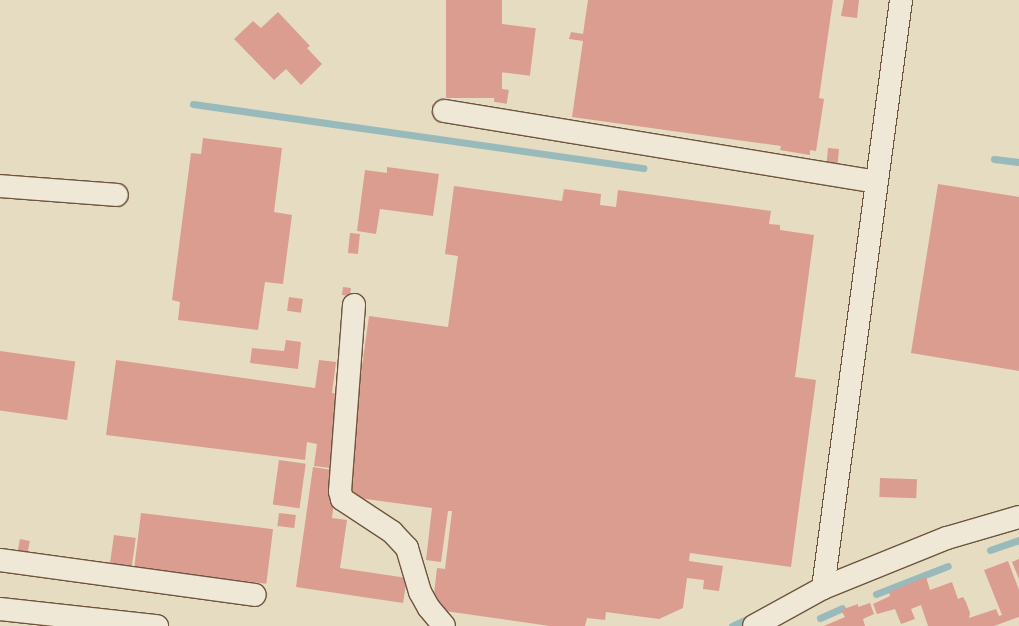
<!DOCTYPE html>
<style>
body{margin:0}
#map{position:relative;width:1019px;height:626px;overflow:hidden;background:#e6dcc2;font-family:"EB Garamond",serif}
div>[style]{position:absolute}
.stream>*{height:7px;margin:-3.5px;padding:0 3.5px;transform-origin:3.5px;border-radius:3.5px;background:#98baba}
.building>*{inset:0;background:#da9d90;transform-origin:0 0}
.roads{filter:drop-shadow(1px 0 #6e543d) drop-shadow(-1px 0 #6e543d) drop-shadow(0 1px #6e543d) drop-shadow(0 -1px #6e543d)}
.minor>*{height:22px;margin:-11px;padding:0 11px;transform-origin:11px;border-radius:11px;background:#efe8d7}
span{translate:-50% -50%;white-space:nowrap;text-align:center;line-height:1.15;-webkit-text-stroke:3.5px #efe8d7;paint-order:stroke}
</style>
<div id="map">
<div class="stream">
<i style="left:193px;top:104px;width:455px;rotate:8.1deg"></i>
<i style="left:994px;top:159px;width:25px;rotate:7deg"></i>
<i style="left:990px;top:550px;width:31px;rotate:-19deg"></i>
<i style="left:876px;top:594px;width:77px;rotate:-21.3deg"></i>
<i style="left:820px;top:618px;width:24px;rotate:-24deg"></i>
<i style="left:732px;top:626px;width:23px;rotate:-25deg"></i>
</div>
<div class="building">
<i style="left:446px;top:0;width:56px;height:98px"></i>
<i style="clip-path:polygon(588px 0,833px 0,819px 98px,824px 99px,816px 151px,810px 150px,810px 155px,780px 150px,781px 146px,572px 117px,583px 41px,569px 39px,571px 32px,583px 34px)"></i>
<i style="clip-path:polygon(844px 0,859px 0,857px 18px,841px 16px)"></i>
<i style="clip-path:polygon(278px 12px,310px 46px,307px 48px,322px 64px,301px 85px,286px 69px,274px 80px,234px 39px,253px 21px,261px 28px)"></i>
<i style="left:502px;top:24px;width:34px;height:48px;rotate:7deg"></i>
<i style="left:496px;top:88px;width:13px;height:14px;rotate:9deg"></i>
<i style="clip-path:polygon(203px 138px,282px 148px,274px 212px,292px 215px,283px 284px,265px 282px,258px 330px,178px 320px,180px 302px,172px 300px,191px 153px,201px 154px)"></i>
<i style="left:828px;top:148px;width:11px;height:21px;rotate:5deg"></i>
<i style="clip-path:polygon(387px 167px,439px 174px,433px 216px,380px 209px,376px 234px,357px 231px,365px 170px,387px 173px)"></i>
<i style="clip-path:polygon(938px 184px,1019px 197px,1019px 371px,911px 353px)"></i>
<i style="clip-path:polygon(454px 186px,562px 201px,564px 189px,601px 194px,600px 205px,616px 207px,618px 190px,771px 211px,769px 224px,780px 225px,780px 230px,814px 235px,795px 377px,816px 380px,791px 567px,690px 553px,689px 561px,723px 566px,719px 591px,703px 589px,704px 580px,687px 578px,683px 608px,659px 619px,606px 612px,605px 620px,587px 618px,585px 626px,550px 626px,438px 610px,433px 603px,437px 568px,445px 569px,452px 511px,448px 511px,441px 562px,426px 560px,432px 508px,344px 496px,369px 316px,448px 327px,458px 256px,445px 254px)"></i>
<i style="left:350px;top:233px;width:10px;height:20px;rotate:6deg"></i>
<i style="left:343px;top:287px;width:8px;height:8px;rotate:7deg"></i>
<i style="left:289px;top:297px;width:14px;height:14px;rotate:8deg"></i>
<i style="clip-path:polygon(286px 340px,301px 342px,298px 369px,250px 363px,252px 348px,284px 351px)"></i>
<i style="left:0;top:351px;width:76px;height:59px;rotate:8deg"></i>
<i style="clip-path:polygon(116px 360px,315px 388px,319px 360px,336px 362px,332px 393px,340px 394px,330px 468px,314px 466px,317px 444px,307px 442px,305px 460px,106px 435px)"></i>
<i style="left:279px;top:460px;width:27px;height:45px;rotate:8deg"></i>
<i style="clip-path:polygon(313px 467px,338px 471px,332px 518px,347px 520px,340px 568px,407px 578px,403px 603px,296px 587px)"></i>
<i style="left:880px;top:478px;width:37px;height:19px;rotate:2deg"></i>
<i style="left:141px;top:513px;width:133px;height:55px;rotate:7deg"></i>
<i style="left:279px;top:513px;width:17px;height:13px;rotate:7deg"></i>
<i style="left:114px;top:535px;width:22px;height:30px;rotate:8deg"></i>
<i style="left:20px;top:539px;width:10px;height:12px;rotate:11deg"></i>
<i style="clip-path:polygon(1019px 559px,1019px 579px,1012px 562px)"></i>
<i style="clip-path:polygon(1008px 561px,1019px 590px,1019px 617px,994px 626px,928px 626px,921px 605px,911px 609px,915px 619px,901px 624px,895px 609px,877px 614px,873px 604px,890px 596px,889px 592px,926px 577px,930px 590px,952px 582px,958px 599px,963px 597px,966px 602px,970px 613px,969px 618px,996px 609px,999px 616px,1002px 615px,984px 570px)"></i>
<i style="clip-path:polygon(870px 603px,874px 614px,863px 619px,865px 626px,824px 626px,845px 617px,841px 610px,858px 604px,858px 607px)"></i>
</div>
<div class="roads">
<div class="minor">
<i style="left:444px;top:111px;width:438px;rotate:9.3deg"></i>
<i style="left:0;top:186px;width:117px;rotate:4.4deg"></i>
<i style="left:354px;top:305px;width:187px;rotate:94.3deg"></i>
<i style="left:340px;top:491px;width:8px;rotate:76deg"></i>
<i style="left:342px;top:499px;width:60px;rotate:33.4deg"></i>
<i style="left:392px;top:532px;width:22px;rotate:47deg"></i>
<i style="left:407px;top:548px;width:46px;rotate:73.5deg"></i>
<i style="left:420px;top:592px;width:18px;rotate:61deg"></i>
<i style="left:429px;top:608px;width:23px;rotate:50deg"></i>
<i style="left:0;top:560px;width:257px;rotate:7.8deg"></i>
<i style="left:823px;top:588px;width:593px;rotate:-82.44deg"></i>
<i style="left:0;top:609px;width:158px;rotate:6.2deg"></i>
<i style="left:754px;top:626px;width:79px;rotate:-28.8deg"></i>
<i style="left:823px;top:588px;width:134px;rotate:-22deg"></i>
<i style="left:947px;top:538px;width:75px;rotate:-16.3deg"></i>
</div>
</div>
</div>
